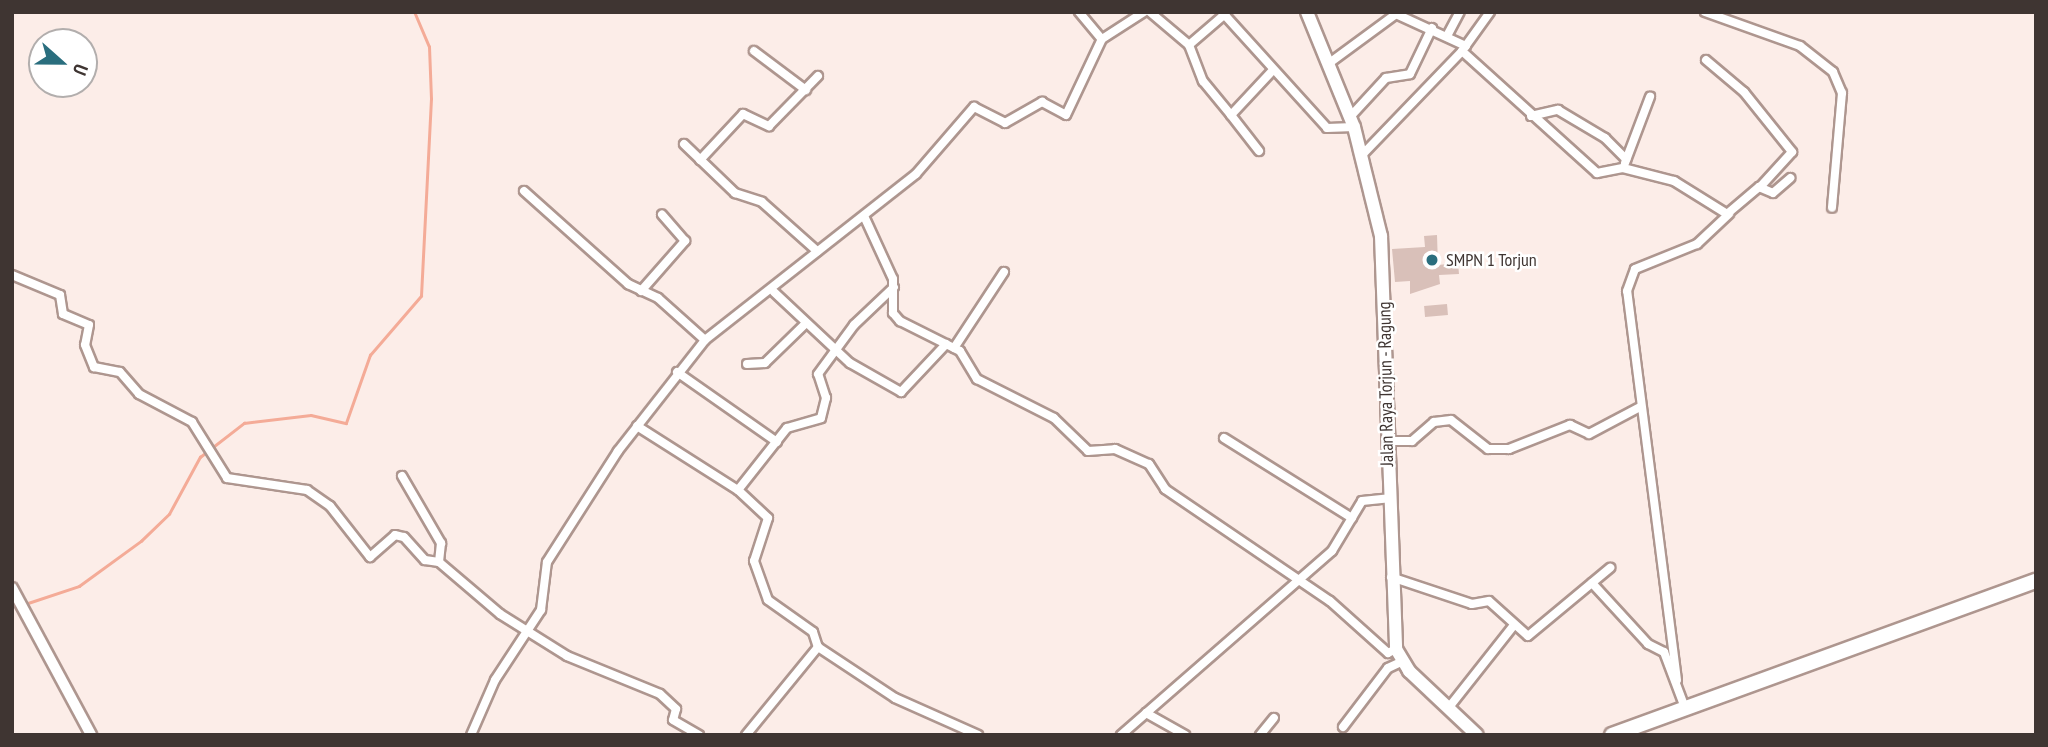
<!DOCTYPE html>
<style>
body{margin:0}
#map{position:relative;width:2048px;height:747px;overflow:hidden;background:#fcede8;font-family:"PT Sans Narrow",sans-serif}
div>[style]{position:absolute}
.stream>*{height:2.5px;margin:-1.25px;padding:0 1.25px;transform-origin:1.25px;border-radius:1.25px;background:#f4ab97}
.building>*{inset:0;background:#d9c0b9;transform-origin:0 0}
.roads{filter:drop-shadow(2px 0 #ae968f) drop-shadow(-2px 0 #ae968f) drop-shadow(0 2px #ae968f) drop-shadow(0 -2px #ae968f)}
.street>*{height:8px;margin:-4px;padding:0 4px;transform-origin:4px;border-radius:4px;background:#fff}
.secondary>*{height:10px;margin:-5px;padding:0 5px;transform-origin:5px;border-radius:5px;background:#fff}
.primary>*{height:12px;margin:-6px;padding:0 6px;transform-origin:6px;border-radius:6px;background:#fff}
.highway>*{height:14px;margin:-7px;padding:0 7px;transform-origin:7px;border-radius:7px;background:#fff}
.dots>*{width:19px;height:19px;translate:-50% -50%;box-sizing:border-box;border:4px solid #fff;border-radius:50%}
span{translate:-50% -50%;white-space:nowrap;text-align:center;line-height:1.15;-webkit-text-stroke:5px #fff;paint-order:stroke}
.poi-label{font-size:18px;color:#3f3532}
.left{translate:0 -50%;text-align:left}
.street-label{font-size:18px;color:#3f3532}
.frame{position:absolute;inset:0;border:14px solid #3f3532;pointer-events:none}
.north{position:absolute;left:28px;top:28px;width:70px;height:70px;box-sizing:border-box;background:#fff;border:2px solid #b2aead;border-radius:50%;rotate:111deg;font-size:19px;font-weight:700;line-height:28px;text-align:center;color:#3f3532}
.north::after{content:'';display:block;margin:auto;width:24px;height:32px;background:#2a6e7e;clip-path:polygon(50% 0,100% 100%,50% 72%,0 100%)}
</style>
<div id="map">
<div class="stream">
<i style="left:25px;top:604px;width:57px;rotate:-18.4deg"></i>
<i style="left:79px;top:586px;width:77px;rotate:-36deg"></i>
<i style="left:141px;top:541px;width:39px;rotate:-44deg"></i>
<i style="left:169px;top:514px;width:65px;rotate:-61.5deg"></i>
<i style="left:200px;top:457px;width:56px;rotate:-37.7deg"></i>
<i style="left:244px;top:423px;width:67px;rotate:-6.8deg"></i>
<i style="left:311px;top:415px;width:36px;rotate:13deg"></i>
<i style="left:346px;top:423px;width:72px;rotate:-70.6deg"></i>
<i style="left:370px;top:355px;width:78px;rotate:-49.2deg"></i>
<i style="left:421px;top:296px;width:197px;rotate:-87.1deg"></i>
<i style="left:431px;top:99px;width:52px;rotate:-92.2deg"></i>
<i style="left:429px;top:47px;width:38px;rotate:-113deg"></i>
</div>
<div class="building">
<i style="clip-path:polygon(1437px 235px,1438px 265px,1458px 263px,1459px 274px,1439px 275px,1440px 284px,1410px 294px,1410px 281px,1395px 282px,1392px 249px,1425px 247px,1424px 236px)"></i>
<i style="left:1447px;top:304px;width:11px;height:23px;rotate:85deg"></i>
</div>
<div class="roads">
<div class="street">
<i style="left:1079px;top:12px;width:35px;rotate:50deg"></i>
<i style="left:1150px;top:12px;width:51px;rotate:40.2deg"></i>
<i style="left:1189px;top:45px;width:48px;rotate:-40.7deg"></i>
<i style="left:1222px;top:12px;width:156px;rotate:47.8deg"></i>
<i style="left:1327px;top:128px;width:27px;rotate:-2deg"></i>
<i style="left:1705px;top:12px;width:101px;rotate:19.7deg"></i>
<i style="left:1800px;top:46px;width:42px;rotate:38.2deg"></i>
<i style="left:1833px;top:72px;width:23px;rotate:67deg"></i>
<i style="left:1842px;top:93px;width:115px;rotate:95deg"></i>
<i style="left:1447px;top:36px;width:27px;rotate:-62deg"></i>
<i style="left:1189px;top:45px;width:39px;rotate:69deg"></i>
<i style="left:1203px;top:81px;width:44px;rotate:50.5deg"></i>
<i style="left:754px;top:51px;width:65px;rotate:36.9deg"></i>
<i style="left:1462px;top:51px;width:182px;rotate:42.1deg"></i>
<i style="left:1597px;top:173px;width:26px;rotate:-11deg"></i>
<i style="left:1623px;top:168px;width:53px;rotate:14.3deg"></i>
<i style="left:1674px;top:181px;width:62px;rotate:31.9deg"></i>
<i style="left:1727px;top:214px;width:42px;rotate:-40.2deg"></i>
<i style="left:1759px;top:187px;width:15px;rotate:23deg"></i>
<i style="left:1773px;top:193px;width:23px;rotate:-41deg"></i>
<i style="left:1706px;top:60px;width:50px;rotate:40.1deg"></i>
<i style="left:1744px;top:92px;width:77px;rotate:51.3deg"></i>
<i style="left:1792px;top:152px;width:46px;rotate:132.4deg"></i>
<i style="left:1328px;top:64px;width:84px;rotate:-36.3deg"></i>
<i style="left:1396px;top:14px;width:77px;rotate:24.6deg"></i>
<i style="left:1531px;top:116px;width:28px;rotate:-13deg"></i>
<i style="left:1558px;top:110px;width:55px;rotate:30.8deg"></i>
<i style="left:1605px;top:138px;width:30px;rotate:45deg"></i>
<i style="left:1350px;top:117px;width:53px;rotate:-47.3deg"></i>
<i style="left:1386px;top:78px;width:24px;rotate:-9deg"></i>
<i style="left:1410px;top:74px;width:51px;rotate:-64.4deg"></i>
<i style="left:684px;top:144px;width:71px;rotate:43.9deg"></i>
<i style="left:735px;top:193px;width:28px;rotate:18deg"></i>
<i style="left:762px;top:202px;width:74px;rotate:41.7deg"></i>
<i style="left:1259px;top:151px;width:46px;rotate:-127.9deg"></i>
<i style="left:1231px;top:115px;width:62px;rotate:-47deg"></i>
<i style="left:1363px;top:154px;width:143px;rotate:-46.1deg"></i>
<i style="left:1462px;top:51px;width:48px;rotate:-54.3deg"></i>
<i style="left:700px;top:160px;width:63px;rotate:-46.9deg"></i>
<i style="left:743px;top:114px;width:29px;rotate:25deg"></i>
<i style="left:769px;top:126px;width:70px;rotate:-45.6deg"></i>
<i style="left:1625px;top:163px;width:71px;rotate:-69.3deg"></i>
<i style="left:524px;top:191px;width:140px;rotate:41.8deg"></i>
<i style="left:628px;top:284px;width:33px;rotate:25deg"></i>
<i style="left:658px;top:298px;width:63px;rotate:41.8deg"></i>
<i style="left:864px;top:216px;width:69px;rotate:65.3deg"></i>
<i style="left:893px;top:279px;width:34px;rotate:90deg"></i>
<i style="left:893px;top:313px;width:11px;rotate:49deg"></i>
<i style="left:900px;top:321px;width:67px;rotate:26.6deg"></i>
<i style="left:960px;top:351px;width:33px;rotate:59deg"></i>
<i style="left:977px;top:379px;width:86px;rotate:26.9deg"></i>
<i style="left:1054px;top:418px;width:47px;rotate:44.1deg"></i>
<i style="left:1088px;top:451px;width:27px;rotate:-4deg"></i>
<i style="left:1115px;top:449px;width:37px;rotate:24deg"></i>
<i style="left:1149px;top:464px;width:30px;rotate:57deg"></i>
<i style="left:1165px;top:489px;width:199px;rotate:34.2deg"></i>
<i style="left:1330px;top:601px;width:78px;rotate:41.9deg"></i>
<i style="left:1388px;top:653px;width:9px;rotate:-27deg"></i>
<i style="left:12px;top:275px;width:52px;rotate:22.6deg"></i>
<i style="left:60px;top:295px;width:19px;rotate:81deg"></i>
<i style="left:63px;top:314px;width:28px;rotate:23deg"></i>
<i style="left:89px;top:325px;width:20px;rotate:101deg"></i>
<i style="left:85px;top:345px;width:24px;rotate:68deg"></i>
<i style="left:94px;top:367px;width:26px;rotate:11deg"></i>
<i style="left:120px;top:372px;width:29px;rotate:49deg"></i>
<i style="left:139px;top:394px;width:60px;rotate:27.8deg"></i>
<i style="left:192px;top:422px;width:66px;rotate:58deg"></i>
<i style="left:227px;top:478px;width:81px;rotate:8.5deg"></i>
<i style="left:307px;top:490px;width:28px;rotate:35deg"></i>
<i style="left:330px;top:506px;width:65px;rotate:51.9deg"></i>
<i style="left:370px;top:557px;width:33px;rotate:-41deg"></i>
<i style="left:395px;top:535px;width:9px;rotate:13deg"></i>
<i style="left:404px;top:537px;width:31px;rotate:48deg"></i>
<i style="left:425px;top:560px;width:14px;rotate:8deg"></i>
<i style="left:439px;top:562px;width:80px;rotate:40.4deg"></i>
<i style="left:500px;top:614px;width:79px;rotate:32.1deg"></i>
<i style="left:567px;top:656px;width:100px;rotate:22.2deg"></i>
<i style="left:660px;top:694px;width:22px;rotate:43deg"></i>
<i style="left:676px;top:709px;width:11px;rotate:105deg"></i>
<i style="left:673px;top:720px;width:30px;rotate:30deg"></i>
<i style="left:641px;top:291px;width:67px;rotate:-48.7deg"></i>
<i style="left:685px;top:241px;width:35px;rotate:-131deg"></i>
<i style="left:774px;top:292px;width:104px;rotate:43.1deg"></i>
<i style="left:850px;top:363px;width:59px;rotate:29.6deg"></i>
<i style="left:901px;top:392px;width:66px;rotate:-46.8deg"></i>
<i style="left:954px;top:348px;width:91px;rotate:-56.7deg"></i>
<i style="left:747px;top:364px;width:18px;rotate:-3deg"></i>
<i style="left:765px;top:363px;width:54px;rotate:-44.3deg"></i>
<i style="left:677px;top:372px;width:122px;rotate:35deg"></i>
<i style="left:637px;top:426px;width:120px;rotate:32.4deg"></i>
<i style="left:738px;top:490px;width:79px;rotate:-51.7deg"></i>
<i style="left:787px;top:428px;width:35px;rotate:-16deg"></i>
<i style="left:821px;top:418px;width:21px;rotate:-76deg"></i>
<i style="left:826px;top:398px;width:25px;rotate:-108deg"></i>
<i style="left:818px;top:374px;width:61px;rotate:-53.7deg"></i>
<i style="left:854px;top:325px;width:55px;rotate:-43.5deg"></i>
<i style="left:1224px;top:438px;width:151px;rotate:32deg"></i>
<i style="left:1388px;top:441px;width:24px"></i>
<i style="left:1412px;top:441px;width:29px;rotate:-41deg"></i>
<i style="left:1434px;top:422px;width:17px;rotate:-7deg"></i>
<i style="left:1451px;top:420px;width:47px;rotate:38.1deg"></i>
<i style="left:1488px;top:449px;width:21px"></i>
<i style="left:1509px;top:449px;width:66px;rotate:-21.5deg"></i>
<i style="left:1570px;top:425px;width:21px;rotate:25deg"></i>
<i style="left:1589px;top:434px;width:58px;rotate:-27.9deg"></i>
<i style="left:402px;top:476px;width:78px;rotate:59.8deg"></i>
<i style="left:441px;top:543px;width:19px;rotate:96deg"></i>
<i style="left:738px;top:490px;width:41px;rotate:43deg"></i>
<i style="left:768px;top:518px;width:45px;rotate:108deg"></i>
<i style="left:754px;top:561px;width:41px;rotate:70.3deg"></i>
<i style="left:768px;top:600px;width:55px;rotate:35.4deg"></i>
<i style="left:813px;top:632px;width:16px;rotate:72deg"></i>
<i style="left:1391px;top:577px;width:85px;rotate:18.4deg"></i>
<i style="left:1472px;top:604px;width:17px;rotate:-10deg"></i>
<i style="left:1489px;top:601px;width:52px;rotate:41.9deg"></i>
<i style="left:1528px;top:636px;width:107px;rotate:-39.7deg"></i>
<i style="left:1592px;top:583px;width:83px;rotate:47.4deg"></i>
<i style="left:1648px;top:644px;width:18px;rotate:27deg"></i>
<i style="left:1664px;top:652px;width:60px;rotate:69.4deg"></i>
<i style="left:1677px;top:680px;width:392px;rotate:-97.3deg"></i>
<i style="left:1627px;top:291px;width:23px;rotate:-70deg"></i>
<i style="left:1635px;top:269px;width:67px;rotate:-22deg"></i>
<i style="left:1697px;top:244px;width:44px;rotate:-43.2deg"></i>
<i style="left:1450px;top:706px;width:103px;rotate:-51.7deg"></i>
<i style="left:1146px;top:713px;width:45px;rotate:29.4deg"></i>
<i style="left:1343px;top:727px;width:74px;rotate:-52.7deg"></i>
<i style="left:1388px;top:668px;width:14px;rotate:-25deg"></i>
<i style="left:471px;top:735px;width:60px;rotate:-66.4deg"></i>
<i style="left:495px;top:680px;width:84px;rotate:-56.7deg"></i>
<i style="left:541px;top:610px;width:48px;rotate:-82.9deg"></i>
<i style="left:547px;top:562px;width:132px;rotate:-57.4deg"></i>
<i style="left:618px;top:451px;width:141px;rotate:-51.9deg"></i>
<i style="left:705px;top:340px;width:268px;rotate:-38.2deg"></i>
<i style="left:916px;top:174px;width:89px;rotate:-49.1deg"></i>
<i style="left:974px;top:107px;width:35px;rotate:27deg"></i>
<i style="left:1005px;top:123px;width:43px;rotate:-29.6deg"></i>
<i style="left:1042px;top:102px;width:27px;rotate:28deg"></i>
<i style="left:1066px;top:115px;width:84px;rotate:-64.7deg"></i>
<i style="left:1102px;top:39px;width:50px;rotate:-32.7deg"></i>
<i style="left:746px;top:735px;width:114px;rotate:-50.7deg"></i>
<i style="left:818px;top:647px;width:92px;rotate:33.5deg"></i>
<i style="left:895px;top:698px;width:91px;rotate:24deg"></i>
<i style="left:1121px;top:735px;width:280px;rotate:-41.1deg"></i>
<i style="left:1332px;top:551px;width:58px;rotate:-59deg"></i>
<i style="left:1362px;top:501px;width:27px;rotate:-6deg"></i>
<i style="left:1260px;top:735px;width:22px;rotate:-51deg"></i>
</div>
<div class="secondary">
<i style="left:12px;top:588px;width:167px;rotate:61.7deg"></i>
</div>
<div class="primary">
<i style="left:1307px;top:12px;width:124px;rotate:67.8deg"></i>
<i style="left:1354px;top:127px;width:112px;rotate:76.1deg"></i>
<i style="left:1381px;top:236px;width:413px;rotate:87.9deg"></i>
<i style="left:1396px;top:649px;width:26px;rotate:59deg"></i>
<i style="left:1409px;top:671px;width:93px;rotate:43.3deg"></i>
</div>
<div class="highway">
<i style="left:1612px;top:735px;width:451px;rotate:-20deg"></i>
</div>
</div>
<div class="dots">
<i style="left:1432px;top:260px;background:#2a6e7e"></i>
</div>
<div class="poi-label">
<span class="left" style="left:1446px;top:260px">SMPN 1 Torjun</span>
</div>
<div class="street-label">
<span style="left:1386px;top:384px;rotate:-91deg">Jalan Raya Torjun - Ragung</span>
</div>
<div class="frame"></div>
<div class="north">U</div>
</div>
